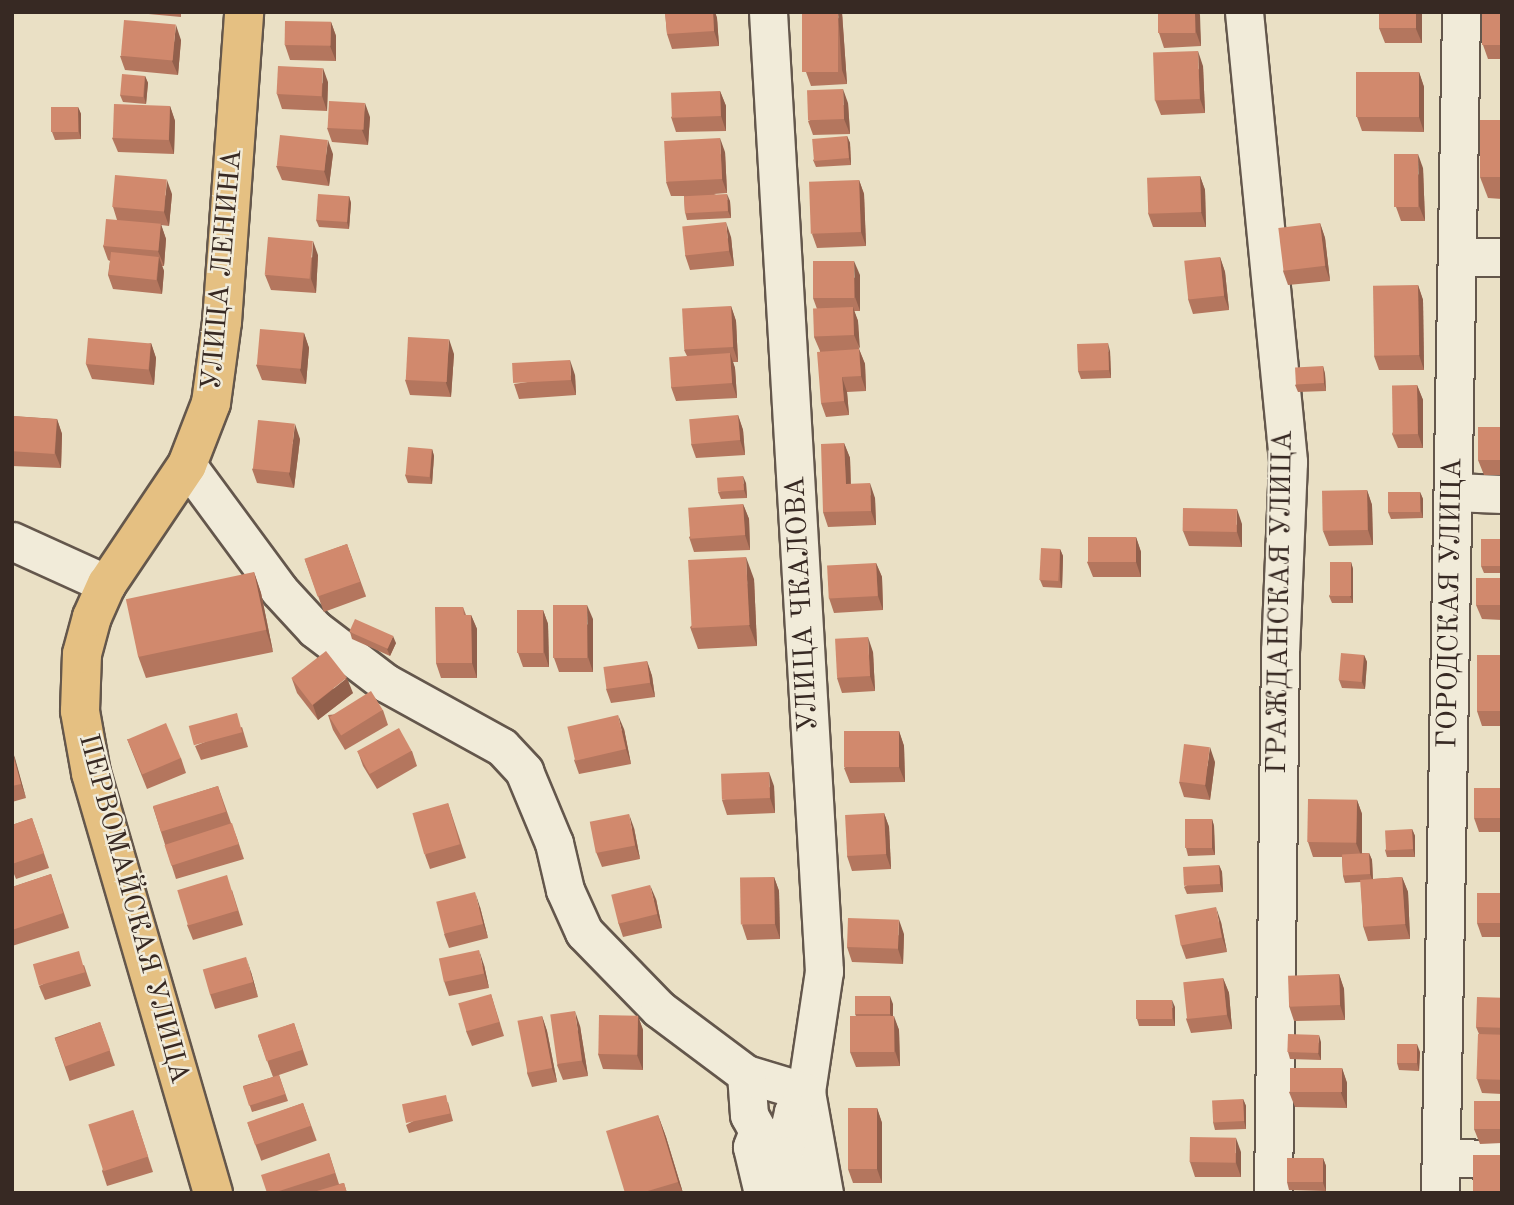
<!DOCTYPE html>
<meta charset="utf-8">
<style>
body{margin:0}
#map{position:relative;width:1514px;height:1205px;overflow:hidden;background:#eae0c5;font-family:"Old Standard TT",serif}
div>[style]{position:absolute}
.roads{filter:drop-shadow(2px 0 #64574c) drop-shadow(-2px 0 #64574c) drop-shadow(0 2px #64574c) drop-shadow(0 -2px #64574c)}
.minor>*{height:37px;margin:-18.5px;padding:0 18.5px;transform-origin:18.5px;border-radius:18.5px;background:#f1ebd9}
.major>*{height:38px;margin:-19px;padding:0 19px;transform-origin:19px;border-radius:19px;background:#e5c082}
.wall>*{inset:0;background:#b4765e;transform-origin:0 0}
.shaded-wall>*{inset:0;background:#92604c}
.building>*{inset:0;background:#d1896d;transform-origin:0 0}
span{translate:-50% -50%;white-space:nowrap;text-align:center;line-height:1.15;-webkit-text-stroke:5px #f1ebd9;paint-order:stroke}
.street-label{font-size:28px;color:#372923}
.frame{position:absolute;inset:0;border:14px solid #372923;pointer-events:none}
</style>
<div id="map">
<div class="roads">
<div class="minor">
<i style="left:768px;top:12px;width:961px;rotate:86.66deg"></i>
<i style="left:824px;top:971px;width:122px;rotate:98.5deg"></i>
<i style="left:806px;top:1092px;width:103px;rotate:79.9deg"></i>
<i style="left:1244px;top:12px;width:452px;rotate:84.4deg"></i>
<i style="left:1288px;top:462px;width:188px;rotate:92.4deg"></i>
<i style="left:1280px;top:650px;width:543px;rotate:90.74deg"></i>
<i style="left:1458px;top:257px;width:44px"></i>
<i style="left:187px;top:465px;width:155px;rotate:53.6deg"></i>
<i style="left:279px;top:590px;width:53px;rotate:47.3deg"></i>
<i style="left:315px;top:629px;width:89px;rotate:37.3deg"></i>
<i style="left:386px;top:683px;width:132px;rotate:28.9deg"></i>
<i style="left:502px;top:747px;width:33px;rotate:47deg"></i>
<i style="left:524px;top:771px;width:78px;rotate:67.4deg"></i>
<i style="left:554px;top:843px;width:48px;rotate:76.8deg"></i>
<i style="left:565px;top:890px;width:46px;rotate:65.7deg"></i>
<i style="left:584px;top:932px;width:107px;rotate:45.8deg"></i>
<i style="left:659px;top:1009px;width:109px;rotate:36.8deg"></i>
<i style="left:746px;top:1074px;width:63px;rotate:16.7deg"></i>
<i style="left:806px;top:1092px;width:24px;rotate:123deg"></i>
<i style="left:793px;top:1112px;width:44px;rotate:103.1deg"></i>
<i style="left:1453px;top:492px;width:49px;rotate:2.3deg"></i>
<i style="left:12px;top:541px;width:104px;rotate:24.4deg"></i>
<i style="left:746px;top:1074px;width:41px;rotate:85.8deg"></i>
<i style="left:749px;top:1115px;width:18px;rotate:61deg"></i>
<i style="left:758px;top:1131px;width:35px;rotate:44deg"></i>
<i style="left:783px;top:1155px;width:40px;rotate:74deg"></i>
<i style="left:758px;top:1131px;width:17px;rotate:111deg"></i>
<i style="left:752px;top:1147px;width:47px;rotate:76.6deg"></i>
<i style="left:1441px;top:1158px;width:61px;rotate:0.9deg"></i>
<i style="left:1440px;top:1193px;width:1181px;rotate:-88.98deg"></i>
</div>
<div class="major">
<i style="left:213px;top:1193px;width:437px;rotate:-106.2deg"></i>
<i style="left:91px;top:773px;width:63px;rotate:-100.1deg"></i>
<i style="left:80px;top:711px;width:57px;rotate:-88deg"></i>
<i style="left:82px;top:654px;width:38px;rotate:-75deg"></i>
<i style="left:92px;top:617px;width:36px;rotate:-66deg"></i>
<i style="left:107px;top:584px;width:143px;rotate:-56.1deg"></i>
<i style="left:187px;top:465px;width:66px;rotate:-68.8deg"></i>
<i style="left:211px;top:403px;width:82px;rotate:-82.3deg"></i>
<i style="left:222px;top:322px;width:311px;rotate:-85.9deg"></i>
</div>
</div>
<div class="wall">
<i style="clip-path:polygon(127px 12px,181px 12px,181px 17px)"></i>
<i style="clip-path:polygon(665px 12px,715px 12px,717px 18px,719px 46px,672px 49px,667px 34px)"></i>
<i style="clip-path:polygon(842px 12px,847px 84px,811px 86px,806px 72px)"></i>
<i style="clip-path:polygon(1158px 12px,1199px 12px,1201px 46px,1164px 48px,1159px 33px)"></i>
<i style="clip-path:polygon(1379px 12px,1422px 12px,1422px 43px,1385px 43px,1379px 28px)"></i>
<i style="clip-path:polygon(1502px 12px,1502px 59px,1488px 59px,1483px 45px)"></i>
<i style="clip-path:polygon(331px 22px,336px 36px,336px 61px,290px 60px,285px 45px)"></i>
<i style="clip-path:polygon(181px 40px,178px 75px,125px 70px,120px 56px)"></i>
<i style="clip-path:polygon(1203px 66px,1205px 113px,1161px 115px,1155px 100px)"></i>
<i style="clip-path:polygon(1419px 72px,1424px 87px,1424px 132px,1362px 131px,1357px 117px)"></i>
<i style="clip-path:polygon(145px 76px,148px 83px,146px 104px,123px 102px,120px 95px)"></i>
<i style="clip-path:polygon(328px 82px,327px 111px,282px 109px,277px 94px)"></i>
<i style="clip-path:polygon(720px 91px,726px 106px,726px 131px,676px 132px,671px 117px)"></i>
<i style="clip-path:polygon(848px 103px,850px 134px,813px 135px,808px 121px)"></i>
<i style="clip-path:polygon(170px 106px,175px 121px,174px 154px,118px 152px,112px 138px)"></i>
<i style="clip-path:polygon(78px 107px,81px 114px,81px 139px,55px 140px,52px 132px)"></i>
<i style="clip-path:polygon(370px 117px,368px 145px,332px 142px,327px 128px)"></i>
<i style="clip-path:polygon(1502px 120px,1502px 199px,1488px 198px,1480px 177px)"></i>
<i style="clip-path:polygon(847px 136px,850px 143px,851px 165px,816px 167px,813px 160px)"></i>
<i style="clip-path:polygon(725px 152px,727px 193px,714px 194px,730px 201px,731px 218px,687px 220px,685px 212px,684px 196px,671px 196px,666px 182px)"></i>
<i style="clip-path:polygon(333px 154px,329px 186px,282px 180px,276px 166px)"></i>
<i style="clip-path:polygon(1423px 168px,1425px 221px,1401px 221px,1396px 207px)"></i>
<i style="clip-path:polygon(1200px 176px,1205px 190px,1206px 227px,1153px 227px,1148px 213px)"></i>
<i style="clip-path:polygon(859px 180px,864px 194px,866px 246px,817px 248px,812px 234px)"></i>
<i style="clip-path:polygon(172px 194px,169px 226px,161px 225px,166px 239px,164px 266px,162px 266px,164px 271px,162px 294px,113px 289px,108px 275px,110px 261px,108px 260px,103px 246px,117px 220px,113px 207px)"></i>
<i style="clip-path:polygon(349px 196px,351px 203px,349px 229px,319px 227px,316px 220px)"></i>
<i style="clip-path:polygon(1320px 223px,1325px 238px,1330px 281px,1288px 285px,1283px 271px)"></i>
<i style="clip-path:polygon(731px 237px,734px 266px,690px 270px,685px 255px)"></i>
<i style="clip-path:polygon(318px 255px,316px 293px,271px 290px,265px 275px)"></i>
<i style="clip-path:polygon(1220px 257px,1225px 272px,1229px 310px,1193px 314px,1188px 299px)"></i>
<i style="clip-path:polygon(860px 275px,860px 311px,854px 311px,858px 321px,859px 349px,865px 364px,866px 391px,847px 392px,849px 415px,826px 417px,821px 403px,820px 351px,814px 337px,817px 309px,813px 298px)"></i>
<i style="clip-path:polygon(1418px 285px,1423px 300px,1424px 370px,1379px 370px,1374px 356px)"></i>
<i style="clip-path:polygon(731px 306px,736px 321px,738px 362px,733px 362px,735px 368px,737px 398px,676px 401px,671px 387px,687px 356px,684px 350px)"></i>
<i style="clip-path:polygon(304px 333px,309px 348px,306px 384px,262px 380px,256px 365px)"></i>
<i style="clip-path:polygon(151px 343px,156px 358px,154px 385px,92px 379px,86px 364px)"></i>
<i style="clip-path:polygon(1110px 351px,1111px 378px,1081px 379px,1078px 371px)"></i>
<i style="clip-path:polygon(454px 354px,451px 397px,410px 395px,405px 380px)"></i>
<i style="clip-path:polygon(1323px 366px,1325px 374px,1326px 391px,1298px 392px,1295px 385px)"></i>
<i style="clip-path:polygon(575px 375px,576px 395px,519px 399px,514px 384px)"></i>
<i style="clip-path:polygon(1417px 385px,1423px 400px,1423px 448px,1398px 448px,1392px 434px)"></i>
<i style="clip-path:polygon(738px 415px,743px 430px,745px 455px,696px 458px,691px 444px)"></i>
<i style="clip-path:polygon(12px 416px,57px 419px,62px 434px,61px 468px,12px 466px)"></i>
<i style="clip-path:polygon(1502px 427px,1502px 475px,1484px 475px,1478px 460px)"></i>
<i style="clip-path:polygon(300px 439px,294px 488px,257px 483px,252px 469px)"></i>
<i style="clip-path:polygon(844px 443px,850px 458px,851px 484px,875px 498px,876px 525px,828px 527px,823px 512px)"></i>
<i style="clip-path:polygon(432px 449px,434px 456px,432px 484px,408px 483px,405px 475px)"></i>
<i style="clip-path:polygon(746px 483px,747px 498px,721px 499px,718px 492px)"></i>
<i style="clip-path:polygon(1367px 490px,1372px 505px,1373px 545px,1329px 546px,1323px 531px)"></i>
<i style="clip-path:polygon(1420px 492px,1423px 499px,1423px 518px,1391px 519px,1388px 512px)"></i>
<i style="clip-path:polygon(743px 504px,749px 519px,750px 550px,694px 552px,689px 537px)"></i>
<i style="clip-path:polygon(1242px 524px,1242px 547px,1189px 546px,1183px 531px)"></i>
<i style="clip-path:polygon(1136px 537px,1141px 552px,1141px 577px,1093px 577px,1087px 562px)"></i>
<i style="clip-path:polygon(1502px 539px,1502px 573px,1484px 573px,1481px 566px)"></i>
<i style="left:347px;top:544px;width:56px;height:45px;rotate:70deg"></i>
<i style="clip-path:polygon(1060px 549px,1063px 556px,1062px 588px,1043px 587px,1040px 580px)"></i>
<i style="clip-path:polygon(1351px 562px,1353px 569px,1353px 603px,1332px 603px,1329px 596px)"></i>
<i style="clip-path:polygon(876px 563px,882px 577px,883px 610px,834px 613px,829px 598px)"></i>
<i style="clip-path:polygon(254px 572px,261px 593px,273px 652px,146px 678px,138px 656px)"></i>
<i style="clip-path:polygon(1502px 578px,1502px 620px,1482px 619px,1476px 605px)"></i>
<i style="clip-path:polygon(754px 579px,757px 646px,698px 649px,690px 627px)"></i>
<i style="clip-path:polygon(463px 607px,466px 615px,471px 615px,477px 629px,477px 678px,441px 678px,436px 663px)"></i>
<i style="clip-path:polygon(543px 610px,548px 624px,549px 667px,523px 667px,518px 653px)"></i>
<i style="clip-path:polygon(593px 619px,593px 672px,559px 672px,554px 658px)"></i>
<i style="clip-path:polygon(350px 632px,396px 643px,390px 656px,352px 639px)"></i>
<i style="clip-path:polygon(873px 652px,875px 691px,842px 693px,837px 678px)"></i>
<i style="clip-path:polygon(1364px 655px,1367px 662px,1365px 689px,1342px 688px,1339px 680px)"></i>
<i style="clip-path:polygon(1502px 655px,1502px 726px,1482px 726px,1477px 711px)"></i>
<i style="clip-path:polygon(647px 661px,652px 676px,655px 697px,611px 703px,606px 689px)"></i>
<i style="clip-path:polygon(292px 679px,353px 693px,318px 720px,297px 693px)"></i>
<i style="clip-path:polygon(383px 710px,388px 725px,345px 750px,333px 730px,328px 715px)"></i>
<i style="clip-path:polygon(242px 727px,248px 747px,201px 760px,195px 746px)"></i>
<i style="clip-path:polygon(624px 729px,631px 764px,579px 774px,574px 760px)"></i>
<i style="clip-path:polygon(899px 731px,904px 746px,905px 782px,850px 783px,844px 768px)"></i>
<i style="clip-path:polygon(127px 739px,181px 758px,186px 773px,147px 789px)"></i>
<i style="clip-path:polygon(12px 750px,26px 798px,12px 802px)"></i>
<i style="clip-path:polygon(412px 751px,417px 766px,377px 789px,363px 766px,358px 752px)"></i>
<i style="clip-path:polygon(1215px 762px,1210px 800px,1184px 797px,1179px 782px)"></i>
<i style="clip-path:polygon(218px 786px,231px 823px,237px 838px,244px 859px,176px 879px,153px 807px)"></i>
<i style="clip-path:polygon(774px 786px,775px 813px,727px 815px,722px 800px)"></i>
<i style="clip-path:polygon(1502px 788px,1502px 832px,1479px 832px,1474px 818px)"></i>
<i style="clip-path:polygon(1357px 800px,1362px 814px,1362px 853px,1369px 853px,1372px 860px,1373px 879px,1402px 877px,1408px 892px,1410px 939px,1368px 941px,1363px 926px,1361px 882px,1345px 883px,1343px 876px,1342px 857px,1313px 857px,1308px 842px)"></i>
<i style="clip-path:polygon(448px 803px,466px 858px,430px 869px,425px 855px)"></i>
<i style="clip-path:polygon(884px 813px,889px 827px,891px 869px,852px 871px,847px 856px)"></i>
<i style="clip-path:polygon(32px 818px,49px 868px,16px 879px,12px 869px,12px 825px)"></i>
<i style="clip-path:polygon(1212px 819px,1214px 826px,1215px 855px,1188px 856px,1186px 848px)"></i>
<i style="clip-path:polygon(634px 828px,640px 859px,602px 867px,596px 852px)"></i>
<i style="clip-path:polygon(1412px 829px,1415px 836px,1415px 857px,1387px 857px,1385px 850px)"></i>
<i style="clip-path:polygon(1219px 865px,1222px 872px,1223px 892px,1187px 894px,1184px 887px)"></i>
<i style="clip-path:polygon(51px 874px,69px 928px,12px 946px,12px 887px)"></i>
<i style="clip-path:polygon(774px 877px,779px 891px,780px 939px,747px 940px,742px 925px)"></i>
<i style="clip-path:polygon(232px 890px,243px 925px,193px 940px,187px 925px)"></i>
<i style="clip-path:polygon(1502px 893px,1502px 937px,1482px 937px,1477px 923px)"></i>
<i style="clip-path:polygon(656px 899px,662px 928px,623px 937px,618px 922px)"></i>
<i style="clip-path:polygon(480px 907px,488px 938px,449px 948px,444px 934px)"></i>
<i style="clip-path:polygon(1221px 922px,1227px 952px,1186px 959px,1181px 945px)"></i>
<i style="clip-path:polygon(904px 934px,903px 964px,852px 962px,847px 947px)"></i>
<i style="clip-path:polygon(84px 965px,91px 986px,45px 1000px,39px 986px)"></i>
<i style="clip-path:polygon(484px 965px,489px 988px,449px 996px,444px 981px)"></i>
<i style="clip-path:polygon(251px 972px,258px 997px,215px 1009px,210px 994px)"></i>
<i style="clip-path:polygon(1339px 974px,1344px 989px,1345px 1020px,1294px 1021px,1289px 1006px)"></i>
<i style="clip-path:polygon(1223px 978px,1229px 993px,1232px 1029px,1191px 1033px,1186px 1019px)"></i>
<i style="clip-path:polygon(491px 994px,504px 1036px,472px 1046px,466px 1031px)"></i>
<i style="clip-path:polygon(1502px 998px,1502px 1094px,1482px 1093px,1477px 1079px,1479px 1034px,1476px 1027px)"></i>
<i style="clip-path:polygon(893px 1004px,893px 1016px,899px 1030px,900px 1066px,856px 1067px,850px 1052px,856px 1016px,855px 1014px)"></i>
<i style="clip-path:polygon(1175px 1007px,1175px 1026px,1139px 1026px,1137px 1019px)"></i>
<i style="clip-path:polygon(542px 1016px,547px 1031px,557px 1082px,532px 1087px,527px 1073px)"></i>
<i style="clip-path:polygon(638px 1016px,643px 1030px,643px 1070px,603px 1069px,598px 1054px)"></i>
<i style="left:100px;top:1022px;width:46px;height:48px;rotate:71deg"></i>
<i style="clip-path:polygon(294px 1023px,308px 1065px,279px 1075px,288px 1101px,252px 1112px,243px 1086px,273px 1077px,258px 1036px)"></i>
<i style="clip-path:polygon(580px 1026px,588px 1076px,563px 1080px,557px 1065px)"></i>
<i style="clip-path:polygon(1321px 1042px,1321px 1060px,1290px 1059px,1288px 1052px)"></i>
<i style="clip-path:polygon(1420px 1052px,1419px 1071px,1399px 1070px,1397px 1063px)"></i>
<i style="clip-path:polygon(1342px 1068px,1347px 1083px,1347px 1108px,1295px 1107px,1289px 1092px)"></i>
<i style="clip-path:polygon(1243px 1099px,1246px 1106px,1246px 1129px,1215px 1130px,1213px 1122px)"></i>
<i style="clip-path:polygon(1502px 1101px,1502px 1143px,1480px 1144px,1474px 1129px)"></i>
<i style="clip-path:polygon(448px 1102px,453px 1121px,409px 1133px,406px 1125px)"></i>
<i style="left:303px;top:1103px;width:40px;height:59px;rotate:70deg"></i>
<i style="clip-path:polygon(877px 1108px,882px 1123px,882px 1183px,853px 1183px,848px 1169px)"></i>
<i style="clip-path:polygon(133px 1110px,153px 1172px,107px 1186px,102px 1171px)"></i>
<i style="clip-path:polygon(658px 1115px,666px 1137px,683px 1193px,625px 1193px)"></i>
<i style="clip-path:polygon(1241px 1152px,1241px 1177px,1195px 1177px,1190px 1162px)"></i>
<i style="clip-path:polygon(329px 1153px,339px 1184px,344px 1183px,347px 1193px,267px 1193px)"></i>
<i style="clip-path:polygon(1323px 1158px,1326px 1166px,1326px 1191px,1289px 1190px,1287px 1182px)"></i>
</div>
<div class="shaded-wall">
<i style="clip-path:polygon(713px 12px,715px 12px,717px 18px,719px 46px,714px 31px)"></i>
<i style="clip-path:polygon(838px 12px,842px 13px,847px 84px,842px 70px)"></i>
<i style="clip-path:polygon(1195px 12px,1199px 12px,1200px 15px,1201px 46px,1196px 32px)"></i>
<i style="clip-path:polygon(1416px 12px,1422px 12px,1422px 43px,1416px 29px)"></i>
<i style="clip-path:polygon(331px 22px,336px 36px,336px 61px,330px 46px)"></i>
<i style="clip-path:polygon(176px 25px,181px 40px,178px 75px,172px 61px)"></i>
<i style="clip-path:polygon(1198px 51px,1203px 66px,1205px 113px,1200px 99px)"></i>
<i style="clip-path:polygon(323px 68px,328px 82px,327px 111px,322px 96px)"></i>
<i style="clip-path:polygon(1419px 72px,1424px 87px,1424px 132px,1419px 117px)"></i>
<i style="clip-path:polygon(145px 76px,148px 83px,146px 104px,144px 97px)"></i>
<i style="clip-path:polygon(843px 89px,848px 103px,850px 134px,844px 119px)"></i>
<i style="clip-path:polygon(720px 91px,726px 106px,726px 131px,721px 116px)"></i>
<i style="clip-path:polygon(365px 103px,370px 117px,368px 145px,362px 130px)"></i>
<i style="clip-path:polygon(170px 106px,175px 121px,174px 154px,169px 140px)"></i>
<i style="clip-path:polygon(78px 107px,81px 114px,81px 139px,79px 132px)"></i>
<i style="clip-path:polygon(847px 136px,850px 143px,851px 165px,849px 158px)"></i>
<i style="clip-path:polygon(720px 138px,725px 152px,727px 193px,722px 179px)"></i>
<i style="clip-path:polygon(328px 140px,333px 154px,329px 186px,324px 171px)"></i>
<i style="clip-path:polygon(1418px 154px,1423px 168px,1425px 221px,1419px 206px)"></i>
<i style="clip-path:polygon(1200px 176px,1205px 190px,1206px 227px,1201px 212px)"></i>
<i style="clip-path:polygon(167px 180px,172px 194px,169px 226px,164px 212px)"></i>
<i style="clip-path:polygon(859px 180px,864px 194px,866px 246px,861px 232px)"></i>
<i style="clip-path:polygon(727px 194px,730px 201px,731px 218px,728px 211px)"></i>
<i style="clip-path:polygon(349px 196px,351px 203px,349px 229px,347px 222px)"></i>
<i style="clip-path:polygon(726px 222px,731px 237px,734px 266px,729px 251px)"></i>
<i style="clip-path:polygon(1320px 223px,1325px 238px,1330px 281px,1325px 266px)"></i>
<i style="clip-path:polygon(161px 224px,166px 239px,164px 266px,158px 251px)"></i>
<i style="clip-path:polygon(313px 241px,318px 255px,316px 293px,311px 279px)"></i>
<i style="clip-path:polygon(159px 257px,164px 271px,162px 294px,157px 280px)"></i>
<i style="clip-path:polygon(1220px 257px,1225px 272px,1229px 310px,1224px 296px)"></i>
<i style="clip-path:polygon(854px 261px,860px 275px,860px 311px,855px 297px)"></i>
<i style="clip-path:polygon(1418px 285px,1423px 300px,1424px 370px,1419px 355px)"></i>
<i style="clip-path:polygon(731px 306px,736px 321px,738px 362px,733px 347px)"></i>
<i style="clip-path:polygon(853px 307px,858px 321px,860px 349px,854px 335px)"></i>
<i style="clip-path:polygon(304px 333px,309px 348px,306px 384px,300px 370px)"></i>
<i style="clip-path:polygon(449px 339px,454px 354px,451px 397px,446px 383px)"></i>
<i style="clip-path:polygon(151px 343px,156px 358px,154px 385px,149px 370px)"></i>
<i style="clip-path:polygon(1108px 343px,1110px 351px,1111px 378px,1109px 370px)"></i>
<i style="clip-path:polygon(859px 349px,865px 364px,866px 391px,861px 376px)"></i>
<i style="clip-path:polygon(730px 353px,735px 368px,737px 398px,732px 383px)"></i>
<i style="clip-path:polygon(570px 360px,575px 375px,576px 395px,571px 380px)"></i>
<i style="clip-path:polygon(1323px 366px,1325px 374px,1326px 391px,1324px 383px)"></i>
<i style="clip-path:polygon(842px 377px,847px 392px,849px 415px,844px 401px)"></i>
<i style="clip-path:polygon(1417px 385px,1423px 400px,1423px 448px,1418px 434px)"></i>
<i style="clip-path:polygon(738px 415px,743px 430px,745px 455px,740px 440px)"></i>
<i style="clip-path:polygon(57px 419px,62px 434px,61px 468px,55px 453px)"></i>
<i style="clip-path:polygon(295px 424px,300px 439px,294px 488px,289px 474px)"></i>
<i style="clip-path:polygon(844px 443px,850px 458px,851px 499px,846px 484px)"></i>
<i style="clip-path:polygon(432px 449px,434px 456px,432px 484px,430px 477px)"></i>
<i style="clip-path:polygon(743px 476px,746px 483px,747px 498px,744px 490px)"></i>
<i style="clip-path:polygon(870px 483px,875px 498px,876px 525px,871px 511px)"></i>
<i style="clip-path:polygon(1367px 490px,1372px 505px,1373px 545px,1368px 530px)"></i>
<i style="clip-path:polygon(1420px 492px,1423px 499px,1423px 518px,1421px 511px)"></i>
<i style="clip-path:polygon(743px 504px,749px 519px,750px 550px,745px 535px)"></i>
<i style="clip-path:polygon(1237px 509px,1242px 524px,1242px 547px,1237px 532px)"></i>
<i style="clip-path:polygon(1136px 537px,1141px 552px,1141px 577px,1136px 562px)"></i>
<i style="clip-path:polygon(1060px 549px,1063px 556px,1062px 588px,1060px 580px)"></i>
<i style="clip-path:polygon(746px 557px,754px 579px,757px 646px,749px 625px)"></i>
<i style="clip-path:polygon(1351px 562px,1353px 569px,1353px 603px,1350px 596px)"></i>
<i style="clip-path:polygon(876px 563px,882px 577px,883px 610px,878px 596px)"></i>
<i style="clip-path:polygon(254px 572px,261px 593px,273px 652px,266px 630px)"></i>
<i style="clip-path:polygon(587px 605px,593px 619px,593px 672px,588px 657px)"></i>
<i style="clip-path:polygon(543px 610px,548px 624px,549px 667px,544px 652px)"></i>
<i style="clip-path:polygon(471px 615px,477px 629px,477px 678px,472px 663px)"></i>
<i style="clip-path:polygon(393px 636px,396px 643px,390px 656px,387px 649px)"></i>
<i style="clip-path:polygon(868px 637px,873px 652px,875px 691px,870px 676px)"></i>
<i style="clip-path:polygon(1364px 655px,1367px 662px,1365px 689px,1362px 682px)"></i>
<i style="clip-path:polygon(647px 661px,652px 676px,655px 697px,650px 683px)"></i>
<i style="clip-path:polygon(347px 678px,353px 693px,318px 720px,313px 705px)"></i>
<i style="clip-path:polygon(618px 715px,624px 729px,631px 764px,626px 749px)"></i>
<i style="clip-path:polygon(899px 731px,904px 746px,905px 782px,899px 767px)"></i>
<i style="clip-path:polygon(1210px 747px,1215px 762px,1210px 800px,1205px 785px)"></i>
<i style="clip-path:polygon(12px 750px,15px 758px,26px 798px,21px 784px)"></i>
<i style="clip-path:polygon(769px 772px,774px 786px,775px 813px,770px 798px)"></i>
<i style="clip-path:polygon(1357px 800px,1362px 814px,1362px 858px,1356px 843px)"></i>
<i style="clip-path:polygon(884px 813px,889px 827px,891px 869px,886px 854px)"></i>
<i style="clip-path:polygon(629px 814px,634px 828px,640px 859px,635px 845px)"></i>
<i style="clip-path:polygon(1212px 819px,1214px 826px,1215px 855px,1212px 848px)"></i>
<i style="clip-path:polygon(1412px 829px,1415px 836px,1415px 857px,1413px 849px)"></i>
<i style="clip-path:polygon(1369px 853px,1372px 860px,1373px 882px,1370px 874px)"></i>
<i style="clip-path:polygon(1219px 865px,1222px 872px,1223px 892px,1220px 884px)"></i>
<i style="clip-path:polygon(774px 877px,779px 891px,780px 939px,775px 924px)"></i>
<i style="clip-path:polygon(1402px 877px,1408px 892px,1410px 939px,1405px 924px)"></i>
<i style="clip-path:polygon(650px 885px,656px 899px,662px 928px,657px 914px)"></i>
<i style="clip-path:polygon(475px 892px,480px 907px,488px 938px,483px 924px)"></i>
<i style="clip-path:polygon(1216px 907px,1221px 922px,1227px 952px,1222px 937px)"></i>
<i style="clip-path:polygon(899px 920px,904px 934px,903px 964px,898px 949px)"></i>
<i style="clip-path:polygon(479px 950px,484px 965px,489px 988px,484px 973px)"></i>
<i style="clip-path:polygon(246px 957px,251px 972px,258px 997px,253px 982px)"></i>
<i style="clip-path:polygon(1339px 974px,1344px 989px,1345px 1020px,1340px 1005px)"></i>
<i style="clip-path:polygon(1223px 978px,1229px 993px,1232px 1029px,1227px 1015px)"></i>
<i style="clip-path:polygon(890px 996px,893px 1004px,893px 1022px,890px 1014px)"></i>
<i style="clip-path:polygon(1172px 1000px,1175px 1007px,1175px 1026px,1173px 1018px)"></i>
<i style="clip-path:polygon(575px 1011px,580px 1026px,588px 1076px,582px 1061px)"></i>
<i style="clip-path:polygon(542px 1016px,547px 1031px,557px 1082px,552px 1068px)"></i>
<i style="clip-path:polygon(638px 1016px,643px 1030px,643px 1070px,637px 1055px)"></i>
<i style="clip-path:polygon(894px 1016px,899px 1030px,900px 1066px,895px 1051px)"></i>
<i style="clip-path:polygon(1319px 1035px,1321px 1042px,1321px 1060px,1318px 1053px)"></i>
<i style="clip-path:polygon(1417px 1044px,1420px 1052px,1419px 1071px,1417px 1063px)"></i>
<i style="clip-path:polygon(1342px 1068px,1347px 1083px,1347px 1108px,1341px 1093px)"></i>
<i style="clip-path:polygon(1243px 1099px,1246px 1106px,1246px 1129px,1244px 1121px)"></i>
<i style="clip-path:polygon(877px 1108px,882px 1123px,882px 1183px,877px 1169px)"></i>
<i style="clip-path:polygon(658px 1115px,666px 1137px,683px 1193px,678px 1182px)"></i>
<i style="clip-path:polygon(1236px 1138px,1241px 1152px,1241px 1177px,1236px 1163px)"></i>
<i style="clip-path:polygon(1323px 1158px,1326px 1166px,1326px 1191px,1323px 1183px)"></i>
</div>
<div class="building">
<i style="clip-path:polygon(665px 12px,713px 12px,714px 31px,667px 34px)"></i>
<i style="left:802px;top:12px;width:36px;height:60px"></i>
<i style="left:1158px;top:12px;width:37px;height:21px"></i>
<i style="left:1379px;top:12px;width:37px;height:16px"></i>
<i style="left:1482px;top:12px;width:20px;height:33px"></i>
<i style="left:124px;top:20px;width:52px;height:36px;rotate:5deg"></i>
<i style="left:285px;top:21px;width:46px;height:24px;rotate:1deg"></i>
<i style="left:1198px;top:51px;width:48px;height:45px;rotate:88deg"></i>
<i style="left:278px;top:66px;width:45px;height:28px;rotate:3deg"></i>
<i style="left:1419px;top:72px;width:45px;height:63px;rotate:90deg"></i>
<i style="left:122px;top:74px;width:23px;height:21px;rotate:5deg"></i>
<i style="left:843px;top:89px;width:30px;height:36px;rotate:88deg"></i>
<i style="left:720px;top:91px;width:25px;height:49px;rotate:88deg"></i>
<i style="left:329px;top:101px;width:36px;height:27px;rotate:3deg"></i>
<i style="left:114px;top:104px;width:56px;height:34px;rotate:2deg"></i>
<i style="left:51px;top:107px;width:27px;height:25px"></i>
<i style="left:1480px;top:120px;width:22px;height:57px"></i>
<i style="left:280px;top:135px;width:48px;height:31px;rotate:6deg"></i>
<i style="left:847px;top:136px;width:22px;height:35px;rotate:85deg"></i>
<i style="left:720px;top:138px;width:41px;height:56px;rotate:87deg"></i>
<i style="left:1394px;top:154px;width:24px;height:53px"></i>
<i style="left:115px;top:175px;width:52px;height:32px;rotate:5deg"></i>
<i style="left:1200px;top:176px;width:36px;height:53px;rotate:88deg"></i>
<i style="left:859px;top:180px;width:52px;height:50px;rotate:88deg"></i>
<i style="left:318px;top:194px;width:31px;height:26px;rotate:4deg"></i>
<i style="left:727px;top:194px;width:17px;height:43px;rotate:87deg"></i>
<i style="left:106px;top:219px;width:55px;height:27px;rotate:5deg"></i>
<i style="left:726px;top:222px;width:29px;height:44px;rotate:84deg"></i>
<i style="left:1320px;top:223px;width:43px;height:42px;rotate:83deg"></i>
<i style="left:268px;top:237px;width:45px;height:38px;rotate:5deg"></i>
<i style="left:111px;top:252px;width:48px;height:23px;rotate:6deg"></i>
<i style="left:1220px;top:257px;width:39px;height:36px;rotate:84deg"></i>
<i style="left:813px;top:261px;width:41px;height:37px"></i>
<i style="left:1418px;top:285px;width:70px;height:45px;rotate:89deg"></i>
<i style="left:731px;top:306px;width:41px;height:49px;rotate:87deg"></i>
<i style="left:853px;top:307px;width:28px;height:40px;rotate:88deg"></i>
<i style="left:260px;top:329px;width:44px;height:36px;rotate:5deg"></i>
<i style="left:408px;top:337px;width:41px;height:43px;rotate:3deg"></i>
<i style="left:88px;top:338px;width:63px;height:26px;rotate:5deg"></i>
<i style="left:1108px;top:343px;width:27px;height:31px;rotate:88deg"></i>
<i style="clip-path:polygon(859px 349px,861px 376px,842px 377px,844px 401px,821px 403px,817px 352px)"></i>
<i style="left:730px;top:353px;width:30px;height:61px;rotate:86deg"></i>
<i style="left:570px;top:360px;width:20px;height:58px;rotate:87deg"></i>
<i style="left:1323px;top:366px;width:17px;height:28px;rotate:87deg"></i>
<i style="left:1417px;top:385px;width:49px;height:25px;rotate:89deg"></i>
<i style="left:738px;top:415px;width:25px;height:49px;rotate:85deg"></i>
<i style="left:12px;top:416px;width:45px;height:35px;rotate:4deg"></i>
<i style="left:258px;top:420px;width:37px;height:49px;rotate:6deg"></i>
<i style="left:1478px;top:427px;width:24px;height:33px"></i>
<i style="clip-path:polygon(844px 443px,846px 484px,870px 483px,871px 511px,823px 512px,821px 444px)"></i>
<i style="left:408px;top:447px;width:24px;height:28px;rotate:5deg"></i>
<i style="left:743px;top:476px;width:14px;height:26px;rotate:86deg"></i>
<i style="left:1367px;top:490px;width:40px;height:45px;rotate:89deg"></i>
<i style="left:1388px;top:492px;width:32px;height:20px"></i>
<i style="left:743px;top:504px;width:31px;height:55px;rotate:86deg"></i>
<i style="left:1183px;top:508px;width:54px;height:23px;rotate:1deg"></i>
<i style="left:1088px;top:537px;width:48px;height:25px"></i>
<i style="left:1481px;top:539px;width:21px;height:27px"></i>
<i style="left:347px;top:544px;width:40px;height:45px;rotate:71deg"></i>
<i style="left:1041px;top:548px;width:19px;height:32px;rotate:3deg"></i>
<i style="left:746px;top:557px;width:68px;height:58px;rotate:87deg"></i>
<i style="left:1330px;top:562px;width:21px;height:34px"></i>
<i style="left:876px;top:563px;width:33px;height:49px;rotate:87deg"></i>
<i style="left:254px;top:572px;width:59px;height:131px;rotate:78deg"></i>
<i style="left:1476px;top:578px;width:26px;height:27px"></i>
<i style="left:553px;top:605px;width:34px;height:53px"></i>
<i style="clip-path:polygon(435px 607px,463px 607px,464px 615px,471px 615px,472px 663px,436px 663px)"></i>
<i style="left:517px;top:610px;width:26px;height:43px"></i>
<i style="left:355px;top:619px;width:42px;height:14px;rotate:24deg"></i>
<i style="left:868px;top:637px;width:39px;height:33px;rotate:87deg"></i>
<i style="left:326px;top:651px;width:34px;height:44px;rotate:52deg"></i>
<i style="left:1341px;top:653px;width:23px;height:27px;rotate:5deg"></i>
<i style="left:1477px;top:655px;width:25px;height:56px"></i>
<i style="left:647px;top:661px;width:22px;height:44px;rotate:82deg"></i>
<i style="left:371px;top:691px;width:22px;height:49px;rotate:58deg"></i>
<i style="left:237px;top:713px;width:20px;height:50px;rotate:75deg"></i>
<i style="left:618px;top:715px;width:35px;height:52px;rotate:77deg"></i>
<i style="left:166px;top:723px;width:38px;height:42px;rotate:67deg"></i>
<i style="left:399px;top:728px;width:26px;height:48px;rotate:61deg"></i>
<i style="left:899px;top:731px;width:36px;height:55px;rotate:90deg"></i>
<i style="left:1184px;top:744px;width:26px;height:38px;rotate:7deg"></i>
<i style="clip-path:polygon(12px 752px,21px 784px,12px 786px)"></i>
<i style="left:769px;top:772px;width:26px;height:48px;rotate:88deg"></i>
<i style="left:218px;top:786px;width:27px;height:68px;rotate:73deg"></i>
<i style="left:1474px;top:788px;width:28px;height:30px"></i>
<i style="left:1308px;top:799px;width:49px;height:43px;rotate:1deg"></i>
<i style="left:448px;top:803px;width:43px;height:37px;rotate:74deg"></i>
<i style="left:884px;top:813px;width:41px;height:39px;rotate:87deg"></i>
<i style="left:629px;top:814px;width:32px;height:40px;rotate:79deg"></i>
<i style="clip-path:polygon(32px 818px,44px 853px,12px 864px,12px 825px)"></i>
<i style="left:1212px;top:819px;width:29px;height:27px;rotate:90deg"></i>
<i style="left:232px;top:823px;width:22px;height:71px;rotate:72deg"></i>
<i style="left:1412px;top:829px;width:20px;height:27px;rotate:87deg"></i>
<i style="left:1369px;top:853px;width:21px;height:27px;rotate:87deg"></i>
<i style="left:1219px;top:865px;width:19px;height:36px;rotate:87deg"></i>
<i style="clip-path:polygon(51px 874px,63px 913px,12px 930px,12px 887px)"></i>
<i style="left:227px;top:875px;width:37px;height:52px;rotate:73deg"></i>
<i style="left:774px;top:877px;width:47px;height:34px;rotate:89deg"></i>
<i style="left:1402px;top:877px;width:47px;height:42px;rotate:86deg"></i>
<i style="left:650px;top:885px;width:30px;height:40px;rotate:76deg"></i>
<i style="left:475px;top:892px;width:33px;height:40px;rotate:76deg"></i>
<i style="left:1477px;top:893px;width:25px;height:30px"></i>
<i style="left:1216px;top:907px;width:31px;height:42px;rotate:79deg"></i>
<i style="left:848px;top:918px;width:51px;height:29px;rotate:2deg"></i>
<i style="left:479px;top:950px;width:24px;height:41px;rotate:78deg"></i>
<i style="left:79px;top:951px;width:22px;height:48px;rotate:74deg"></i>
<i style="left:246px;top:957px;width:26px;height:45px;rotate:74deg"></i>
<i style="left:1339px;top:974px;width:31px;height:51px;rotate:88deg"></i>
<i style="left:1223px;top:978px;width:37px;height:40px;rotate:84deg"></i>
<i style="left:491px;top:994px;width:29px;height:34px;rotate:74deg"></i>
<i style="left:855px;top:996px;width:35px;height:18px"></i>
<i style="left:1477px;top:997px;width:25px;height:30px;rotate:2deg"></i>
<i style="left:1136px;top:1000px;width:36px;height:19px"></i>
<i style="left:575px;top:1011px;width:50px;height:25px;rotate:82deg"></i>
<i style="left:599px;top:1015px;width:39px;height:39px;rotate:1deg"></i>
<i style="left:542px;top:1016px;width:53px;height:25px;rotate:79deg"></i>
<i style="left:850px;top:1016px;width:44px;height:36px"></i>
<i style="left:100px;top:1022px;width:30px;height:48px;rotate:70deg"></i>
<i style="left:294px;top:1023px;width:28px;height:38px;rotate:72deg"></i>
<i style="left:1288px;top:1034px;width:31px;height:18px;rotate:2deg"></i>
<i style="left:1478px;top:1034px;width:24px;height:45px;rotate:2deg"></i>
<i style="left:1397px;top:1044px;width:20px;height:19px"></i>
<i style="left:1290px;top:1068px;width:52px;height:24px"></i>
<i style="left:279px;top:1075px;width:20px;height:38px;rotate:72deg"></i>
<i style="left:446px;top:1095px;width:19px;height:45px;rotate:78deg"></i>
<i style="left:1243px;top:1099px;width:22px;height:31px;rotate:87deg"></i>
<i style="left:1474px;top:1101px;width:28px;height:28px"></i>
<i style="left:303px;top:1103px;width:24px;height:59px;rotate:71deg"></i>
<i style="left:848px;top:1108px;width:29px;height:61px"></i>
<i style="left:133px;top:1110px;width:49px;height:47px;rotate:72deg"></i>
<i style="clip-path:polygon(658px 1115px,678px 1182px,641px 1193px,625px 1193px,606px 1131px)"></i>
<i style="left:1190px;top:1137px;width:46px;height:25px;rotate:1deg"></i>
<i style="clip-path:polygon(329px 1153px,335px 1173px,273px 1193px,267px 1193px,261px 1175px)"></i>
<i style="left:1473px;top:1155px;width:29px;height:38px"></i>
<i style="left:1287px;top:1158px;width:36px;height:24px"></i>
<i style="clip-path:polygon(344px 1183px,347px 1193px,310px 1193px)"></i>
</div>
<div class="street-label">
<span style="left:223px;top:270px;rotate:-85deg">УЛИЦА ЛЕНИНА</span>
<span style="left:1281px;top:602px;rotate:-89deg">ГРАЖДАНСКАЯ УЛИЦА</span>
<span style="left:1451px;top:603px;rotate:-89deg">ГОРОДСКАЯ УЛИЦА</span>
<span style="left:803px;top:604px;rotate:-93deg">УЛИЦА ЧКАЛОВА</span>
<span style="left:133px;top:909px;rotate:75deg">ПЕРВОМАЙСКАЯ УЛИЦА</span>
</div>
<div class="frame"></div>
</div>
